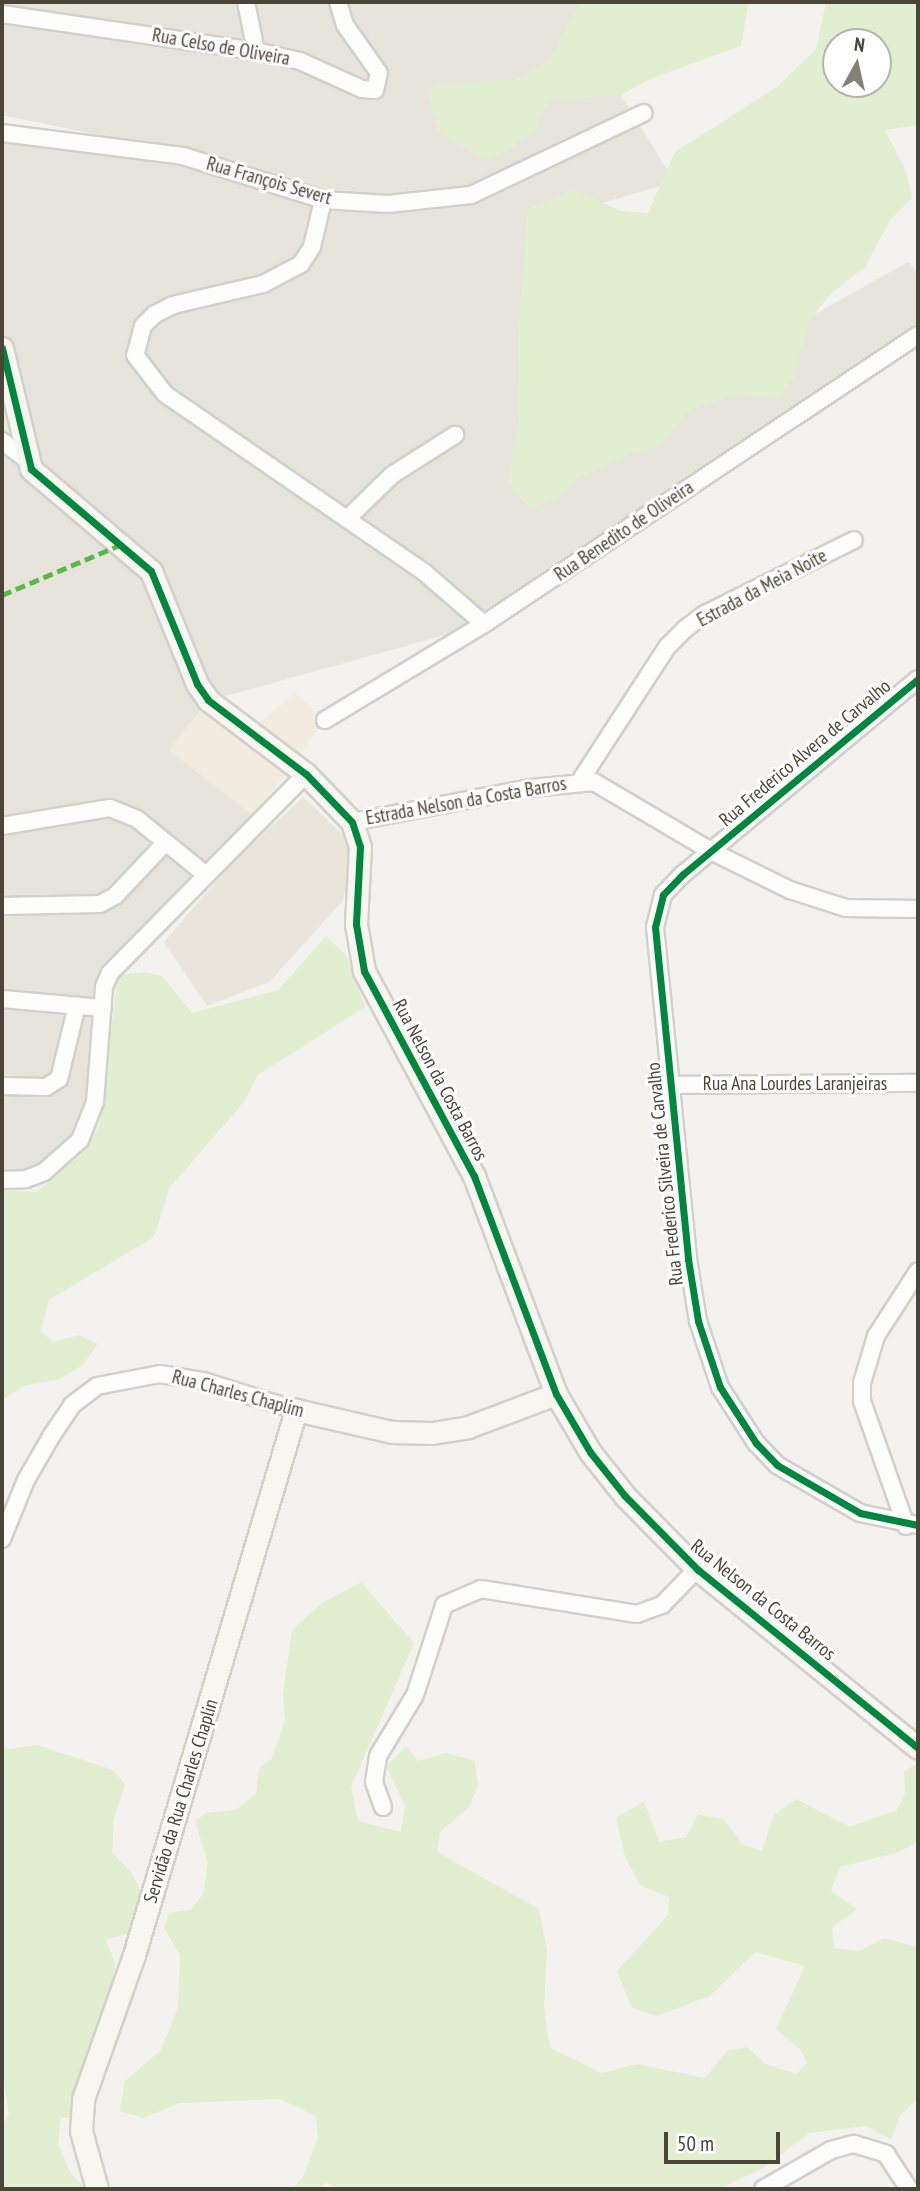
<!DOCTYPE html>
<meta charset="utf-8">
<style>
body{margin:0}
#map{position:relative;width:920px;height:2191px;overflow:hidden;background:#f4f2ee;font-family:"PT Sans Narrow",sans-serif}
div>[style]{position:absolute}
.residential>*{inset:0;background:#e7e4dc}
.commercial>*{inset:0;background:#f3ebdf}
.education>*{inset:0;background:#eae5da}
.green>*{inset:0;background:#e1eecf}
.roads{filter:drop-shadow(2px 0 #d2d0cb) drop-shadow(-2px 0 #d2d0cb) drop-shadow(0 2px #d2d0cb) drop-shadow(0 -2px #d2d0cb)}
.street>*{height:16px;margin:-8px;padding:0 8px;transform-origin:8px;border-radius:8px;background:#fdfdfc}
.secondary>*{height:21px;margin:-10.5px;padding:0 10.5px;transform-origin:10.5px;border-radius:10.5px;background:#f7f6f1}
.quiet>*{height:5px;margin-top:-2.5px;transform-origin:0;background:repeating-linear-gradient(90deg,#58b947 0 10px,transparent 0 15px)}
.cycleway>*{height:7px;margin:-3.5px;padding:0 3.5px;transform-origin:3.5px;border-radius:3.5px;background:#00873e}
span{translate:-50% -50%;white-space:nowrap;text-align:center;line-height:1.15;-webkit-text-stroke:6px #fff;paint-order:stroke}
.street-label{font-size:19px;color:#4b4439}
.frame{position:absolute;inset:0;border:4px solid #4b4439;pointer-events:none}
.north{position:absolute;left:822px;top:28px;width:70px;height:70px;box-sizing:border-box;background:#fff;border:2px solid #b7b4b0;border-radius:50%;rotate:8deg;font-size:19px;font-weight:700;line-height:28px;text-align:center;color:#4b4439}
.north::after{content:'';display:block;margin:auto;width:24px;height:32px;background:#868178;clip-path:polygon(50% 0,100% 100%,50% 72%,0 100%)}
.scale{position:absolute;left:664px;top:2132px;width:116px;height:32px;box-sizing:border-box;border:4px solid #4b4439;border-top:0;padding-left:9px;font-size:21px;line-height:24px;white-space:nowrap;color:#4b4439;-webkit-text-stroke:5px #fff;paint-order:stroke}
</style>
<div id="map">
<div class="residential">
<i style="clip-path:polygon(2px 2px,582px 2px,617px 89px,675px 182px,526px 225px,533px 472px,908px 262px,918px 273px,918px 334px,484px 624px,208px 701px,169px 750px,254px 816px,99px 973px,83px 1126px,32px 1173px,2px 1173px,2px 594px,6px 592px,2px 592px,2px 452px,159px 581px,24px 449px,2px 356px,2px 137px,186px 153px,2px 115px)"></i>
</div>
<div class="commercial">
<i style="clip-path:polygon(295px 693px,325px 720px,254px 816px,169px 750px,208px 700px,248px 732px)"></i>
</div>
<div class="education">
<i style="clip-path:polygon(303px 797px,345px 837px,353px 864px,342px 902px,269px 982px,207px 1006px,164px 942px,234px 861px)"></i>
</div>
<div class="green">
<i style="clip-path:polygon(574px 2px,749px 2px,741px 46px,650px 79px,621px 95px,549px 99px,536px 130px,505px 152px,485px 159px,439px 133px,427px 90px,443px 83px,515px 80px,547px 63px,578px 6px)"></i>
<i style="clip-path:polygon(evenodd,826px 2px,918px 2px,918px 125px,885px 130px,906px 171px,912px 198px,890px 220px,865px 267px,831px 294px,809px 320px,794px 377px,781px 398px,733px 395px,691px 409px,660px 446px,630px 454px,576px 479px,560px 497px,530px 508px,508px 484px,519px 417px,518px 337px,528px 209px,574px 190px,621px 211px,648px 213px,675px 152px,777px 87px,816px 49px,826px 2px,878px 42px,878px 84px,836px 84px,836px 42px,878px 42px)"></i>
<i style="clip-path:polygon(2px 352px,24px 449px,2px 435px)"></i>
<i style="clip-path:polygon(326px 936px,346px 955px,365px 1007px,258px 1075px,244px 1102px,170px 1187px,154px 1237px,49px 1300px,41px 1331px,53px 1342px,79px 1335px,98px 1344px,83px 1365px,57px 1380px,26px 1385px,2px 1400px,2px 1190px,36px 1192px,83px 1153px,99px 1126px,118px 975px,145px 972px,162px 976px,192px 1013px,278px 990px)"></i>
<i style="clip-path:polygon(361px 1582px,414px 1643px,351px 1787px,358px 1821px,401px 1832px,405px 1806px,386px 1766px,406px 1746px,418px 1761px,446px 1753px,475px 1761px,478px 1785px,470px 1806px,440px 1832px,437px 1852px,539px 1909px,547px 1951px,544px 2007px,550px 2048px,602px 2073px,637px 2064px,705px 2078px,727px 2051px,747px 2047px,766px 2064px,796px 2074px,807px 2063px,801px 2050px,776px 2029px,805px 1966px,755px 1952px,710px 1996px,656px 2016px,631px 2007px,617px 1971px,668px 1915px,669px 1897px,641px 1886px,625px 1857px,616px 1818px,644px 1801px,659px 1842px,686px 1837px,698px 1815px,724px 1819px,742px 1844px,762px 1851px,774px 1815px,796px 1799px,850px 1827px,897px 1810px,905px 1794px,904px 1771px,918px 1764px,918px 1842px,899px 1852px,840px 1867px,831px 1891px,857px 1909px,832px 1928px,834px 1948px,859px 1951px,884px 1938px,918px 1947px,918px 2099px,900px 2115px,891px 2140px,866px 2126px,809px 2133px,762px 2169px,719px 2189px,335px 2189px,327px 2182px,319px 2189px,292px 2189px,303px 2177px,318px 2138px,316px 2116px,280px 2099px,180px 2103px,143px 2118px,120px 2111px,125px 2081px,161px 2050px,178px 2007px,180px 1955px,164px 1928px,169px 1913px,190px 1910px,203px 1894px,208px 1863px,195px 1821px,206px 1813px,235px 1810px,256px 1794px,259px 1769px,272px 1758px,285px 1720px,283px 1694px,292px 1630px,322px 1603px)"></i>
<i style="clip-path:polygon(2px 1745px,8px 1749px,37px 1745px,113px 1770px,125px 1785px,114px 1818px,112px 1853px,132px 1873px,141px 1892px,141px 1929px,106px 1940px,115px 1963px,108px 2054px,87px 2117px,61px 2118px,58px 2144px,70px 2172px,85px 2189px,2px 2189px,2px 2124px,9px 2116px,2px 2068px)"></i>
</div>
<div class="roads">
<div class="street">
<i style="left:246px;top:2px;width:50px;rotate:78.5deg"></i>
<i style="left:2px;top:14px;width:257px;rotate:8.3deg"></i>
<i style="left:256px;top:51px;width:45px;rotate:12.8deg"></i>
<i style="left:300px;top:61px;width:68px;rotate:24.3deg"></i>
<i style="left:362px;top:89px;width:13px;rotate:4deg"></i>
<i style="left:375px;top:90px;width:17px;rotate:-77deg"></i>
<i style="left:379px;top:73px;width:59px;rotate:-125.3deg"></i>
<i style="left:345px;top:25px;width:24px;rotate:-107deg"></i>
<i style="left:2px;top:133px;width:182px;rotate:7.2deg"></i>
<i style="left:183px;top:156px;width:147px;rotate:17.4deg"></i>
<i style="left:323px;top:200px;width:65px;rotate:3.5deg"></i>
<i style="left:388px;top:204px;width:83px;rotate:-6.2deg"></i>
<i style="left:471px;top:195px;width:191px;rotate:-25.4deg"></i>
<i style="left:323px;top:200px;width:48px;rotate:103.2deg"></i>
<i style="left:312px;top:247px;width:20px;rotate:123deg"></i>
<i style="left:301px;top:264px;width:43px;rotate:152.2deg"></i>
<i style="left:263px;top:284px;width:92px;rotate:166.9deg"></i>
<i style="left:173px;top:305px;width:20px;rotate:153deg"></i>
<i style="left:155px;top:314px;width:17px;rotate:135deg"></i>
<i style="left:143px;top:326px;width:30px;rotate:105deg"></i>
<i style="left:135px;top:355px;width:49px;rotate:52.4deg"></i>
<i style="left:165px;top:394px;width:316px;rotate:34.5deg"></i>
<i style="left:425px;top:573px;width:78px;rotate:40.8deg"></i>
<i style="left:2px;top:441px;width:30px;rotate:37deg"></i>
<i style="left:347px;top:519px;width:63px;rotate:-44.4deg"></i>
<i style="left:392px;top:475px;width:75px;rotate:-32.4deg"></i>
<i style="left:918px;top:679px;width:305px;rotate:140.3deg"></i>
<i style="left:683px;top:874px;width:29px;rotate:134deg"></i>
<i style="left:663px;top:895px;width:33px;rotate:104deg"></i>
<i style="left:655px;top:927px;width:334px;rotate:84.3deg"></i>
<i style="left:688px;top:1259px;width:63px;rotate:80.8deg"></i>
<i style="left:698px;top:1321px;width:70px;rotate:71.6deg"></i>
<i style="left:720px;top:1387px;width:67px;rotate:57.3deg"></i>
<i style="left:756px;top:1443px;width:30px;rotate:46deg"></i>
<i style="left:777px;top:1465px;width:96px;rotate:30deg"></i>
<i style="left:860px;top:1513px;width:59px;rotate:11.7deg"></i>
<i style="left:325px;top:720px;width:186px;rotate:-31.1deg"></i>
<i style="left:484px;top:624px;width:521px;rotate:-33.66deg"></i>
<i style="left:580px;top:781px;width:160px;rotate:-57deg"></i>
<i style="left:667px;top:647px;width:25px;rotate:-45deg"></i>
<i style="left:685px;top:629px;width:25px;rotate:-37deg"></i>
<i style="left:705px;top:614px;width:166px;rotate:-26.4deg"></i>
<i style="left:352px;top:822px;width:182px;rotate:-10.8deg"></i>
<i style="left:531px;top:788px;width:63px;rotate:-5.4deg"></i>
<i style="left:594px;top:782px;width:138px;rotate:30.5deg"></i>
<i style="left:713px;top:852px;width:86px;rotate:26.3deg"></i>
<i style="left:790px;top:890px;width:59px;rotate:17.8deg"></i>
<i style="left:846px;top:908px;width:72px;rotate:0.8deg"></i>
<i style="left:2px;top:826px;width:109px;rotate:-9.5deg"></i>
<i style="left:110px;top:808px;width:29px;rotate:22deg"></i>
<i style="left:137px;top:819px;width:87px;rotate:39deg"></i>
<i style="left:2px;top:906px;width:98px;rotate:-1.2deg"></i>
<i style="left:100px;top:904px;width:17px;rotate:-28deg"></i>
<i style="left:115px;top:896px;width:73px;rotate:-46.7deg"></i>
<i style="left:2px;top:999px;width:101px;rotate:5.1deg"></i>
<i style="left:672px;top:1085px;width:246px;rotate:-0.5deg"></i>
<i style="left:2px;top:1086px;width:44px;rotate:1.3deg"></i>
<i style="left:46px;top:1087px;width:15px;rotate:-32deg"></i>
<i style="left:59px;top:1079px;width:76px;rotate:-76.3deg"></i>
<i style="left:2px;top:1180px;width:24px;rotate:-2deg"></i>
<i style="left:26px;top:1179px;width:19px;rotate:-21deg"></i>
<i style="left:44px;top:1172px;width:48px;rotate:-41.6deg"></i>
<i style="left:80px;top:1140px;width:41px;rotate:-68.5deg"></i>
<i style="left:95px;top:1102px;width:115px;rotate:-85.5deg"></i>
<i style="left:104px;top:987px;width:15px;rotate:-67deg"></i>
<i style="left:110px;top:973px;width:279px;rotate:-45.4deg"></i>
<i style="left:906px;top:1526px;width:133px;rotate:-109.4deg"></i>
<i style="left:862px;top:1401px;width:18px;rotate:-90deg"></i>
<i style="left:862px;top:1383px;width:49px;rotate:-73.4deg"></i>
<i style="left:876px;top:1336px;width:77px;rotate:-57.1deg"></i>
<i style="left:2px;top:1539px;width:64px;rotate:-67.9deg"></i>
<i style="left:26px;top:1480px;width:52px;rotate:-60deg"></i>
<i style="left:52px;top:1435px;width:36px;rotate:-56deg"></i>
<i style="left:72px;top:1405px;width:31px;rotate:-37deg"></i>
<i style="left:97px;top:1386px;width:64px;rotate:-10.8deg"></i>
<i style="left:160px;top:1374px;width:44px;rotate:9.2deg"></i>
<i style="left:203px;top:1381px;width:97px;rotate:17.3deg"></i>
<i style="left:383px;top:1807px;width:27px;rotate:-110deg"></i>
<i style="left:374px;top:1782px;width:26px;rotate:-81deg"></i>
<i style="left:378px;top:1756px;width:71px;rotate:-58.8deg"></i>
<i style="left:415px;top:1695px;width:95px;rotate:-72.1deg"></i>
<i style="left:444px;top:1605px;width:40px;rotate:-23.4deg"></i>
<i style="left:481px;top:1589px;width:158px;rotate:9.1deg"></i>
<i style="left:637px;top:1614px;width:27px;rotate:-20deg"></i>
<i style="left:662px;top:1605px;width:50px;rotate:-45.8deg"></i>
<i style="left:763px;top:2189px;width:78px;rotate:-29.8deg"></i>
<i style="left:831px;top:2150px;width:24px;rotate:-15deg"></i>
<i style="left:854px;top:2144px;width:34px;rotate:17deg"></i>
<i style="left:886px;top:2154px;width:42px;rotate:56.7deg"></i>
</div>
<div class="secondary">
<i style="left:2px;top:348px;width:124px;rotate:76.5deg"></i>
<i style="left:31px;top:469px;width:157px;rotate:40.4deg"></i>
<i style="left:151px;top:571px;width:122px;rotate:67.8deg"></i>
<i style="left:197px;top:684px;width:19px;rotate:55deg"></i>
<i style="left:208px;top:700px;width:123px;rotate:37.1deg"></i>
<i style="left:306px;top:774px;width:66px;rotate:46.2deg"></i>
<i style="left:352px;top:822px;width:26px;rotate:72deg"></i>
<i style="left:360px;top:847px;width:77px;rotate:93deg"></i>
<i style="left:356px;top:924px;width:48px;rotate:80.3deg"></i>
<i style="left:364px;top:971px;width:233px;rotate:61.8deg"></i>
<i style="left:474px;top:1176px;width:233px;rotate:69.4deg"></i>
<i style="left:556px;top:1394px;width:67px;rotate:59.6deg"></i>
<i style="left:590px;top:1452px;width:56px;rotate:51.5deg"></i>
<i style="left:625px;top:1496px;width:103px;rotate:45.4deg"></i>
<i style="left:697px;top:1569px;width:284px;rotate:39deg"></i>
<i style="left:97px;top:2189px;width:60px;rotate:-105.4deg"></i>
<i style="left:81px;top:2131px;width:32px;rotate:-86deg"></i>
<i style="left:83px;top:2099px;width:153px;rotate:-70.5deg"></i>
<i style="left:134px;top:1955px;width:569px;rotate:-73.45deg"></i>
<i style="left:296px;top:1410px;width:98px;rotate:12.9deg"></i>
<i style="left:392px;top:1432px;width:40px;rotate:1.4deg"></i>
<i style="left:432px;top:1433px;width:36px;rotate:-9deg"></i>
<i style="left:468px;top:1427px;width:94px;rotate:-20.6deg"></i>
</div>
</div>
<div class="quiet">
<i style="left:2px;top:595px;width:130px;rotate:-23deg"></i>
</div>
<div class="cycleway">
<i style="left:2px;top:348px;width:124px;rotate:76.5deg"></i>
<i style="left:31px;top:469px;width:157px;rotate:40.4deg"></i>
<i style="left:151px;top:571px;width:122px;rotate:67.8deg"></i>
<i style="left:197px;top:684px;width:19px;rotate:55deg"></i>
<i style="left:208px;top:700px;width:123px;rotate:37.1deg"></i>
<i style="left:306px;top:774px;width:66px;rotate:46.2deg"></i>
<i style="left:352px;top:822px;width:26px;rotate:72deg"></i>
<i style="left:360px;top:847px;width:77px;rotate:93deg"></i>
<i style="left:356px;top:924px;width:48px;rotate:80.3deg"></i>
<i style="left:364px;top:971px;width:233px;rotate:61.8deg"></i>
<i style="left:474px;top:1176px;width:233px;rotate:69.4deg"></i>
<i style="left:556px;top:1394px;width:67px;rotate:59.6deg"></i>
<i style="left:590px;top:1452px;width:56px;rotate:51.5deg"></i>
<i style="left:625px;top:1496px;width:103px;rotate:45.4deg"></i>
<i style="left:697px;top:1569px;width:284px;rotate:39deg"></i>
<i style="left:918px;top:679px;width:305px;rotate:140.3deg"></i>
<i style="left:683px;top:874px;width:29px;rotate:134deg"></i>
<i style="left:663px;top:895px;width:33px;rotate:104deg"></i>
<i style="left:655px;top:927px;width:334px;rotate:84.3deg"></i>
<i style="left:688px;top:1259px;width:63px;rotate:80.8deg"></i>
<i style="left:698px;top:1321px;width:70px;rotate:71.6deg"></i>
<i style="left:720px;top:1387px;width:67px;rotate:57.3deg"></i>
<i style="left:756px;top:1443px;width:30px;rotate:46deg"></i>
<i style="left:777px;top:1465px;width:96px;rotate:30deg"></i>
<i style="left:860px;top:1513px;width:59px;rotate:11.7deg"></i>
</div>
<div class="street-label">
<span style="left:221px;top:47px;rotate:10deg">Rua Celso de Oliveira</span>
<span style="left:269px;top:181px;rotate:16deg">Rua François Severt</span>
<span style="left:624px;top:531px;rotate:-34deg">Rua Benedito de Oliveira</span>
<span style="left:762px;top:588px;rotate:-28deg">Estrada da Meia Noite</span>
<span style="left:805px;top:753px;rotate:-40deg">Rua Frederico Alvera de Carvalho</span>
<span style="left:466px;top:801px;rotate:-10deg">Estrada Nelson da Costa Barros</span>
<span style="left:440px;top:1080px;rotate:62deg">Rua Nelson da Costa Barros</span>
<span style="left:795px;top:1084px">Rua Ana Lourdes Laranjeiras</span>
<span style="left:665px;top:1174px;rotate:-96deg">Rua Frederico Silveira de Carvalho</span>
<span style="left:238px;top:1394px;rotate:15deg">Rua Charles Chaplim</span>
<span style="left:763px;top:1600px;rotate:39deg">Rua Nelson da Costa Barros</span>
<span style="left:181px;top:1801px;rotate:-73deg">Servidão da Rua Charles Chaplin</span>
</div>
<div class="frame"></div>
<div class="north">N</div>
<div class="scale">50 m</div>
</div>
